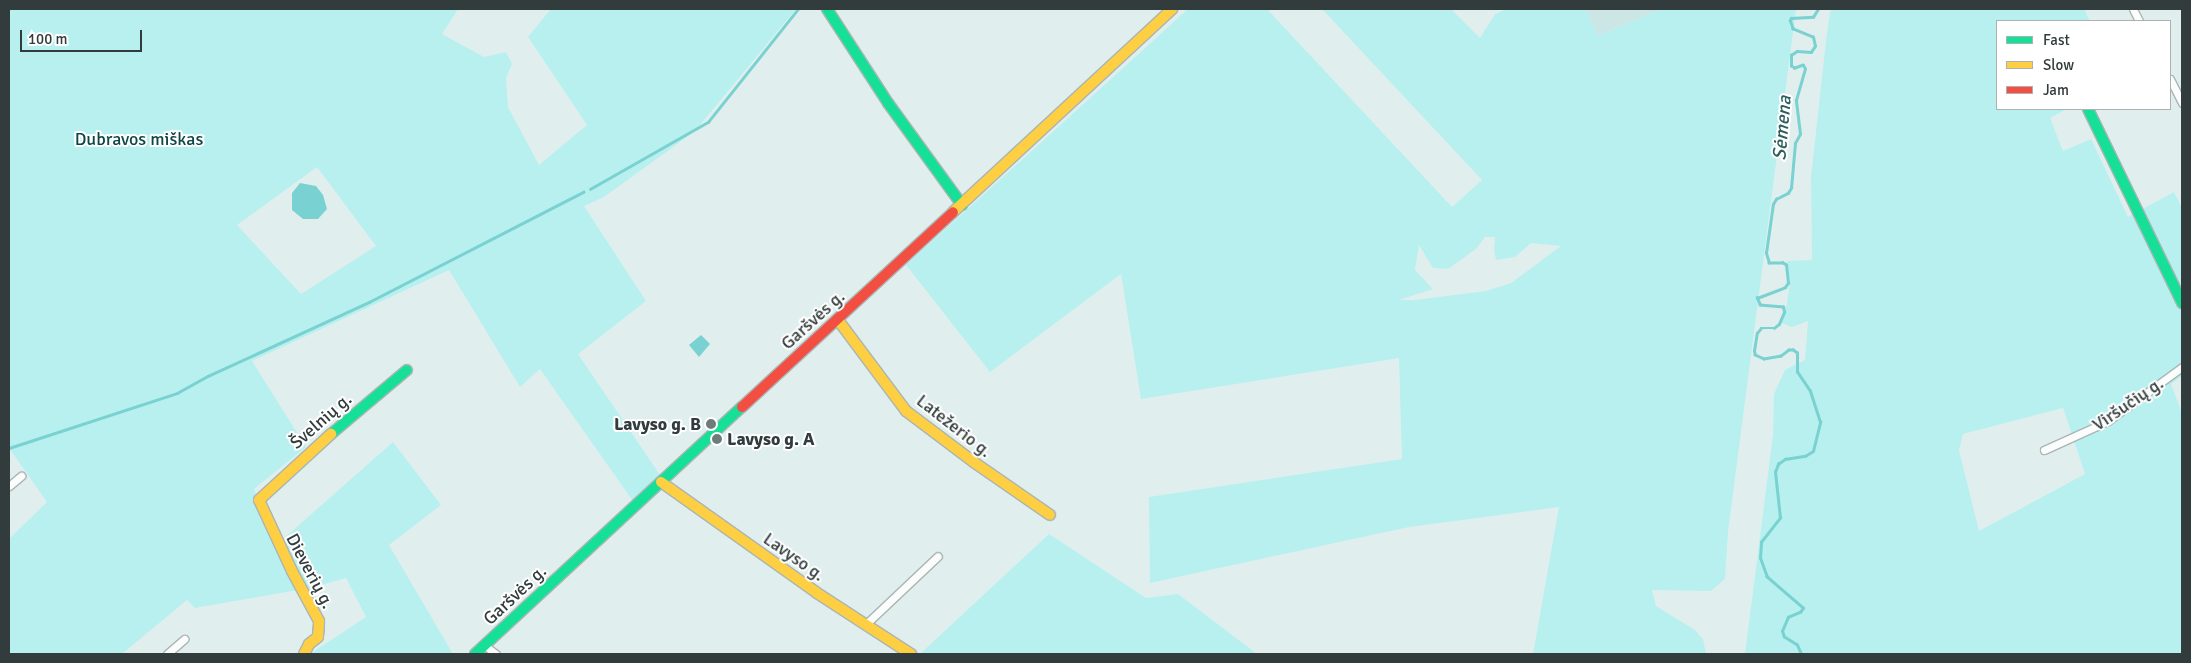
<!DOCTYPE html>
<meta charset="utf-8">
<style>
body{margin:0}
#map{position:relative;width:2191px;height:663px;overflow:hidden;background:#e0efee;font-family:Signika,sans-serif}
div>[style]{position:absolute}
.built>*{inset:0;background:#cce6e5}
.green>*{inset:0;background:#b7f0ef}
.water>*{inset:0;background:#79d2d1}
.stream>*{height:2.5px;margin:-1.25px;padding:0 1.25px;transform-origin:1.25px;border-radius:1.25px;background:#79d2d1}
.roads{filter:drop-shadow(1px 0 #aab5b4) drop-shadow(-1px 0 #aab5b4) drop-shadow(0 1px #aab5b4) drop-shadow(0 -1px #aab5b4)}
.street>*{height:7px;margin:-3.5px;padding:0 3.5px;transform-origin:3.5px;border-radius:3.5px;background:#fafdfc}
.fast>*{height:10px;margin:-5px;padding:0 5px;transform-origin:5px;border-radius:5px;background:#16e098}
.slow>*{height:10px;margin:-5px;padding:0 5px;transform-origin:5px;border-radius:5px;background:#ffcf43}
.jam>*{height:10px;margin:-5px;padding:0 5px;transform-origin:5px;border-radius:5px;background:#f24e42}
.dots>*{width:14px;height:14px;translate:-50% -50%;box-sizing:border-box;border:2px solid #fff;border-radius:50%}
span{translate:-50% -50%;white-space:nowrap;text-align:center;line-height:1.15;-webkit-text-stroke:4px #fff;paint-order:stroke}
.park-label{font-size:18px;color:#0e4545}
.street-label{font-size:18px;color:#323c3c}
.poi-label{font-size:18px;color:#323c3c;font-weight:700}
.right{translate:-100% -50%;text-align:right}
.left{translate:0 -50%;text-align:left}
.water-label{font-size:19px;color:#2c5f5e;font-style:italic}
.frame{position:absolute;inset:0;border:10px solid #323c3c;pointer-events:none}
.legend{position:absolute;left:1996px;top:20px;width:175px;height:90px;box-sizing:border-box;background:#fff;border:1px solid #adb1b1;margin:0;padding:6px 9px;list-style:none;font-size:15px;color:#323c3c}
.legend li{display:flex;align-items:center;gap:10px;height:25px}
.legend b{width:25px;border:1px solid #adb1b1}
.scale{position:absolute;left:20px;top:30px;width:122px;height:22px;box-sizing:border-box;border:2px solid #323c3c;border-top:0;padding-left:6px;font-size:15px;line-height:18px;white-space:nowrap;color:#323c3c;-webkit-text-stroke:4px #fff;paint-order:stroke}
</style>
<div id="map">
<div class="built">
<i style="clip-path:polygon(1585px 9px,1661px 9px,1598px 36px)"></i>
</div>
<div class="green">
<i style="clip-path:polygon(evenodd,9px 9px,458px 9px,442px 34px,484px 57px,506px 52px,512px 64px,506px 78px,508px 107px,539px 165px,587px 125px,528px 37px,551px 9px,796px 9px,695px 131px,604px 197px,584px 206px,646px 301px,578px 354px,660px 475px,633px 501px,540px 369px,520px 387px,449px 270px,252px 361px,306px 447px,254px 489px,298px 590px,195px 608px,187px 600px,122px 654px,9px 654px,9px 539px,47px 502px,9px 448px,9px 9px,317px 167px,376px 246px,301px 294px,237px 225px,317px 167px)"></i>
<i style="clip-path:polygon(evenodd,1188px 9px,1267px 9px,1452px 207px,1482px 180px,1322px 9px,1451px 9px,1480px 38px,1495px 14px,1506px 9px,1585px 9px,1598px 36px,1661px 9px,1796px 9px,1728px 532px,1725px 579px,1711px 591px,1652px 590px,1656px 606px,1695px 630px,1703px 639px,1706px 654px,1533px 654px,1559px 507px,1409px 527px,1150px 583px,1149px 497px,1402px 459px,1399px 358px,1141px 399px,1121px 274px,990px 372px,906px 265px,1188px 9px,1485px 237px,1495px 237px,1494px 250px,1496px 260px,1515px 257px,1531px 243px,1561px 246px,1511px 283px,1486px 291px,1414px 300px,1399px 300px,1433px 289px,1415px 270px,1419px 245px,1433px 268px,1448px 269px,1476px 249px,1485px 237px)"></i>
<i style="clip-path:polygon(evenodd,1831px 9px,2084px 9px,2090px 21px,1997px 21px,1997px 109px,2067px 109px,2050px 118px,2063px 151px,2091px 139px,2128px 217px,2174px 192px,2182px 208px,2182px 376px,2171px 384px,2182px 413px,2182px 654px,1745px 654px,1773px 435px,1774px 394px,1785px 370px,1805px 360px,1808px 321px,1792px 327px,1782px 323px,1781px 318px,1787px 304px,1790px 282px,1787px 261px,1812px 260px,1811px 177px,1827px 32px,1831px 9px,2063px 408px,2085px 474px,1979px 531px,1959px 450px,1963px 434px,2063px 408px)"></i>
<i style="clip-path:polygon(393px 442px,441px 505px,389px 545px,453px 654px,310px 654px,366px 617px,346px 578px,307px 589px,282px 540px)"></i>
<i style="clip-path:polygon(1049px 534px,1146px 598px,1178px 594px,1257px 654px,920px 654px)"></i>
</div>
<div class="water">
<i style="clip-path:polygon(300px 183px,316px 186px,323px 195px,327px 209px,318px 219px,303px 219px,292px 210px,292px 193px)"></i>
<i style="clip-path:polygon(701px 335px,710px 344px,699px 357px,689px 345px)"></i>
</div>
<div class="stream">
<i style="left:590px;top:189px;width:136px;rotate:-29.6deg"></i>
<i style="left:708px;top:122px;width:144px;rotate:-51.5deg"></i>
<i style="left:9px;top:448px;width:177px;rotate:-18.1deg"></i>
<i style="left:177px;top:393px;width:35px;rotate:-29deg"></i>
<i style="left:208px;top:376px;width:177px;rotate:-24.7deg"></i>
<i style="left:369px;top:302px;width:241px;rotate:-27.2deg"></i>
<i style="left:1801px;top:654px;width:10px;rotate:-114deg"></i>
<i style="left:1797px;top:645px;width:15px;rotate:-148deg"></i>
<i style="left:1784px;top:637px;width:6px;rotate:-108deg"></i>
<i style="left:1782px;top:631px;width:15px;rotate:-67deg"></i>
<i style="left:1788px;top:617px;width:13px;rotate:-23deg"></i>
<i style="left:1800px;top:612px;width:5px;rotate:-53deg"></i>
<i style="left:1803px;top:608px;width:48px;rotate:-139.3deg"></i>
<i style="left:1767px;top:577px;width:20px;rotate:-110deg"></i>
<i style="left:1760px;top:558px;width:16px;rotate:-86deg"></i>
<i style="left:1761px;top:542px;width:31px;rotate:-52deg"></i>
<i style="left:1780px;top:518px;width:46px;rotate:-96.2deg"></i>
<i style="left:1775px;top:472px;width:9px;rotate:-69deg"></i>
<i style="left:1778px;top:464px;width:9px;rotate:-36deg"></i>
<i style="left:1785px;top:459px;width:20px;rotate:-9deg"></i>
<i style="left:1805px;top:456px;width:9px;rotate:-32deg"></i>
<i style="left:1813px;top:451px;width:30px;rotate:-76deg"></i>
<i style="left:1820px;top:422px;width:33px;rotate:-108deg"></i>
<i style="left:1810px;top:391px;width:23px;rotate:-124deg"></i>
<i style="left:1797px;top:372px;width:19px;rotate:-90deg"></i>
<i style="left:1797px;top:353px;width:5px;rotate:-143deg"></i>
<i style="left:1793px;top:350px;width:4px;rotate:180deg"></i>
<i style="left:1789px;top:350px;width:10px;rotate:143deg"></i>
<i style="left:1781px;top:356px;width:17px;rotate:170deg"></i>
<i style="left:1764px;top:359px;width:10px;rotate:-156deg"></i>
<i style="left:1755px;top:355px;width:4px;rotate:-104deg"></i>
<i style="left:1754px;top:351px;width:18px;rotate:-81deg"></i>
<i style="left:1757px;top:333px;width:6px;rotate:-51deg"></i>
<i style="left:1761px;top:328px;width:13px"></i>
<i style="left:1774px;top:328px;width:6px;rotate:-39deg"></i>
<i style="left:1779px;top:324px;width:13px;rotate:-67deg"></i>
<i style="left:1784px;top:312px;width:5px;rotate:-101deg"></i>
<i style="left:1783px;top:307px;width:23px;rotate:-175deg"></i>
<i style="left:1760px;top:305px;width:8px;rotate:-113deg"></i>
<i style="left:1757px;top:298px;width:30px;rotate:-21deg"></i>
<i style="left:1785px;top:287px;width:5px;rotate:-53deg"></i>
<i style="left:1788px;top:283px;width:18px;rotate:-96deg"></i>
<i style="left:1786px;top:265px;width:4px;rotate:-146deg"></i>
<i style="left:1783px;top:263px;width:14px;rotate:180deg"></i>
<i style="left:1769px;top:263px;width:10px;rotate:-107deg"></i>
<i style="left:1766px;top:253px;width:49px;rotate:-81.9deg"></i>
<i style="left:1773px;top:204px;width:6px;rotate:-59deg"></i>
<i style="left:1776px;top:199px;width:13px;rotate:-27deg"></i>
<i style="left:1788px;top:193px;width:6px;rotate:-59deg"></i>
<i style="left:1791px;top:188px;width:45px;rotate:-84.9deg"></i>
<i style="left:1795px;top:143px;width:10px;rotate:-61deg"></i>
<i style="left:1800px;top:134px;width:34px;rotate:-97deg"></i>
<i style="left:1796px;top:100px;width:32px;rotate:-74deg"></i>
<i style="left:1805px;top:69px;width:4px;rotate:-117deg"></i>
<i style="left:1803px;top:65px;width:9px;rotate:159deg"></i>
<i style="left:1795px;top:68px;width:4px;rotate:-153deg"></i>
<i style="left:1791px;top:66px;width:11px;rotate:-90deg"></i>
<i style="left:1791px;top:55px;width:7px;rotate:-34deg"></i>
<i style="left:1797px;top:51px;width:14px;rotate:4deg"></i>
<i style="left:1811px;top:52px;width:7px;rotate:-56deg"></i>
<i style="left:1815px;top:46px;width:9px;rotate:-103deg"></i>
<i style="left:1813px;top:37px;width:22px;rotate:-158deg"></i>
<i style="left:1793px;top:29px;width:9px;rotate:-111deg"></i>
<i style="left:1790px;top:21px;width:3px;rotate:-72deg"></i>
<i style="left:1791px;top:18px;width:22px;rotate:-3deg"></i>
<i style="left:1813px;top:17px;width:9px;rotate:-58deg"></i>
</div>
<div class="roads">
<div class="street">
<i style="left:2133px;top:9px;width:13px;rotate:63deg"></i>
<i style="left:2170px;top:79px;width:27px;rotate:63deg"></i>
<i style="left:2044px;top:450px;width:70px;rotate:-24.4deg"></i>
<i style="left:2108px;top:421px;width:92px;rotate:-36.1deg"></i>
<i style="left:9px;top:486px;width:16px;rotate:-40deg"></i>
<i style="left:865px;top:625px;width:100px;rotate:-43.4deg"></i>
<i style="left:484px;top:645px;width:15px;rotate:37deg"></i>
<i style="left:167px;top:654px;width:23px;rotate:-41deg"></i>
</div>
<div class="fast">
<i style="left:827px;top:9px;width:112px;rotate:57deg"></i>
<i style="left:888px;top:103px;width:126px;rotate:54deg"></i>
<i style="left:2088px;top:109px;width:216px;rotate:64.1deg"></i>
<i style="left:331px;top:434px;width:99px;rotate:-40.1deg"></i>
<i style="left:475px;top:654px;width:364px;rotate:-42.8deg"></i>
</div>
<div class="slow">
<i style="left:953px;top:212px;width:299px;rotate:-42.8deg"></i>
<i style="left:838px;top:320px;width:114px;rotate:53.2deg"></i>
<i style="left:906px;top:411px;width:86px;rotate:37deg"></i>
<i style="left:975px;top:463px;width:91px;rotate:34.7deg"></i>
<i style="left:661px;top:482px;width:191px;rotate:35.4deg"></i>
<i style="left:817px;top:593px;width:112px;rotate:33deg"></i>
<i style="left:304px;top:654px;width:11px;rotate:-63deg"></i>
<i style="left:309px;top:644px;width:11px;rotate:-38deg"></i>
<i style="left:318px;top:637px;width:16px;rotate:-86deg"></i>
<i style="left:319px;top:621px;width:57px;rotate:-118.4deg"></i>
<i style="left:292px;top:571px;width:78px;rotate:-114.9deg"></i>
<i style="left:259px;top:500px;width:98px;rotate:-42.5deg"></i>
</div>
<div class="jam">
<i style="left:742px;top:407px;width:287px;rotate:-42.7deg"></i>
</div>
</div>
<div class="dots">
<i style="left:711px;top:424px;background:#6f7b7a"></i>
<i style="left:717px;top:439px;background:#6f7b7a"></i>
</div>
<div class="park-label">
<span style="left:139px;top:139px">Dubravos miškas</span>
</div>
<div class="street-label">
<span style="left:813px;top:320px;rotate:-42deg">Garšvės g.</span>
<span style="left:2128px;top:404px;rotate:-34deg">Viršučių g.</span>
<span style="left:321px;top:421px;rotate:-41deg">Švelnių g.</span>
<span style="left:954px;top:426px;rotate:38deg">Latežerio g.</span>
<span style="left:794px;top:557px;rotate:35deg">Lavyso g.</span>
<span style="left:310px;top:571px;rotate:62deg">Dieverių g.</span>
<span style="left:515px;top:595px;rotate:-43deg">Garšvės g.</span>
</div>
<div class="poi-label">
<span class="right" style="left:701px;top:424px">Lavyso g. B</span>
<span class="left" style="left:727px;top:439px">Lavyso g. A</span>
</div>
<div class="water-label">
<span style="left:1783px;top:128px;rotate:-85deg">Sėmena</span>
</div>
<div class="frame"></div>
<ul class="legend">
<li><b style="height:6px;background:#16e098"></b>Fast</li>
<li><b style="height:6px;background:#ffcf43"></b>Slow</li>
<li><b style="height:6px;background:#f24e42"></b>Jam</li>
</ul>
<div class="scale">100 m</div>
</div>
